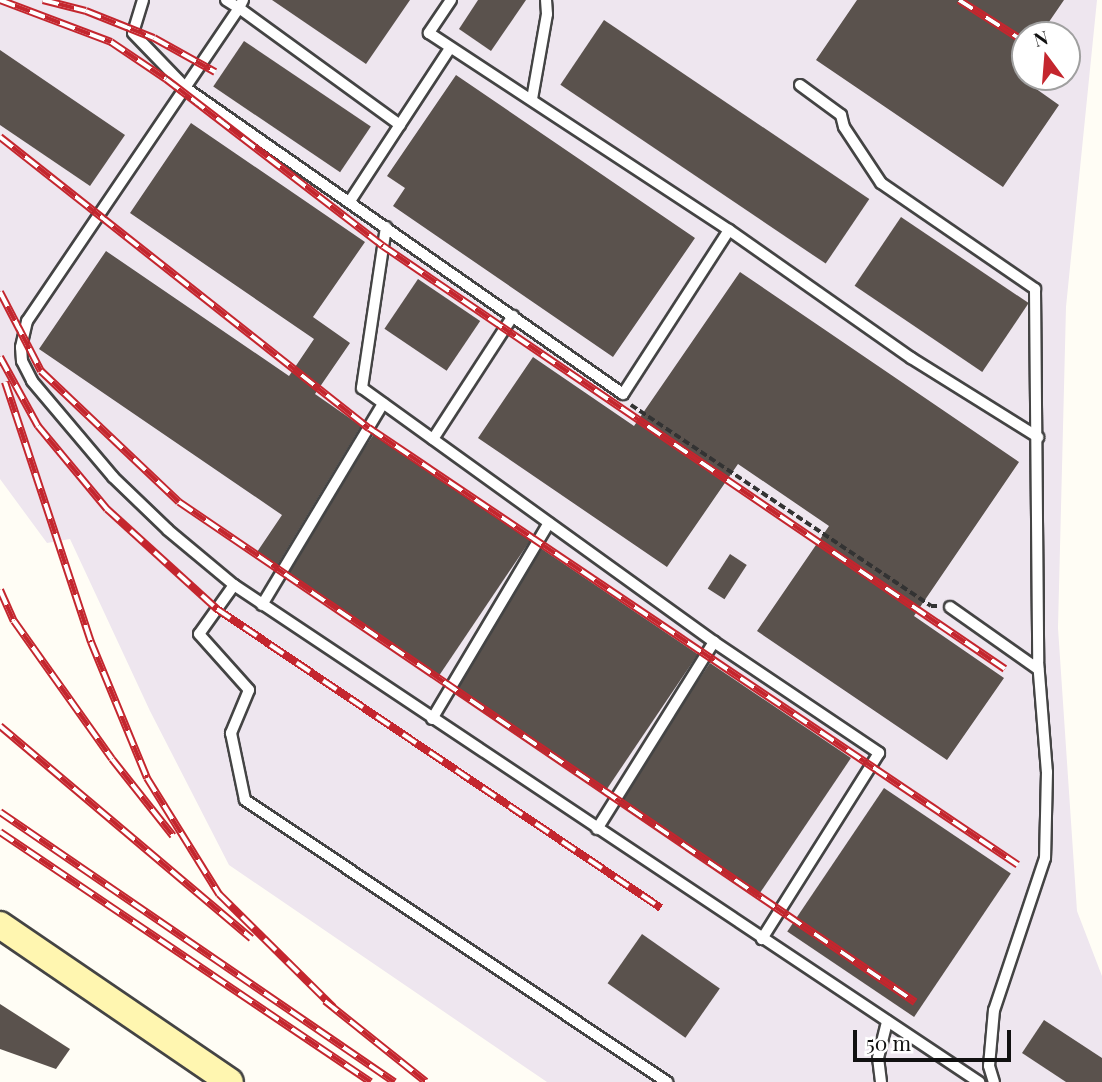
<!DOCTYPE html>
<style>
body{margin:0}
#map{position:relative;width:1102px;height:1082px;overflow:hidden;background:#fffdf5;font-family:"Playfair Display",serif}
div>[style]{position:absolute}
.industrial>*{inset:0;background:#eee6ef}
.building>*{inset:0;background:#5a524d;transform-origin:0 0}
.path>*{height:3.5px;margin-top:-1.75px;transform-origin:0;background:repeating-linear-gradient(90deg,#333 0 7px,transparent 0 10.5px)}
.roads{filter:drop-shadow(2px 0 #444) drop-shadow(-2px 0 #444) drop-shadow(0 2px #444) drop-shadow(0 -2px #444)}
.service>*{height:10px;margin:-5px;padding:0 5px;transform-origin:5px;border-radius:5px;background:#fff}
.secondary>*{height:26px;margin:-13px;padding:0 13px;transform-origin:13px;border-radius:13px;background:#fff6b0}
.rail>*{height:8px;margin-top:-4px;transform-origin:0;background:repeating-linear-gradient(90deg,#fff 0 16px,#c4262e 0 32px);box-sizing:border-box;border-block:2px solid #c4262e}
span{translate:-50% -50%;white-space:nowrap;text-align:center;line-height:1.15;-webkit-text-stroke:7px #fff;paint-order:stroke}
.north{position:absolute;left:1011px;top:21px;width:70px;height:70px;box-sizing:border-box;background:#fff;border:2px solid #a0a0a0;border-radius:50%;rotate:344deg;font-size:19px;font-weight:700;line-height:28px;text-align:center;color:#111}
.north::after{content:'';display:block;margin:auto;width:24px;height:32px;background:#c4262e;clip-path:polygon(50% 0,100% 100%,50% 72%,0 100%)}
.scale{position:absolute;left:853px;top:1030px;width:158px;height:32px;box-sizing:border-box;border:4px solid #111;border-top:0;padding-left:9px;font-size:21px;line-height:24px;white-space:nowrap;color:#111;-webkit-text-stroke:5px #fff;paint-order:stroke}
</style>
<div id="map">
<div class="industrial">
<i style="clip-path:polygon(evenodd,0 0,1097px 0,1066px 307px,1058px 628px,1077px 911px,1102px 976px,1102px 1082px,547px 1082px,229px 865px,150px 711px,70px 539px,47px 543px,0 479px,0 0,1025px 35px,1067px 35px,1067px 77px,1025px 77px,1025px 35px)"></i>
</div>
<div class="building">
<i style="clip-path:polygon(272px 0,410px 0,366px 64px)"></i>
<i style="clip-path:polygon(478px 0,526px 0,491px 51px,459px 29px)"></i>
<i style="clip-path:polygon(857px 0,1064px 0,1040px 35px,1025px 35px,1025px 81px,1059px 105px,1003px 187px,816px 60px)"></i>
<i style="left:604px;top:20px;width:320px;height:78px;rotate:34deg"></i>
<i style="left:244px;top:41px;width:153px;height:55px;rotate:34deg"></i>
<i style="clip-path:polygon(0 50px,125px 135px,90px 186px,0 125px)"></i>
<i style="clip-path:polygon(456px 75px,695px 238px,613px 357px,393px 206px,405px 188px,387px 176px)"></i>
<i style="clip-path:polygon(191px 123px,365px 242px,313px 317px,350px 343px,315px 394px,361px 426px,275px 569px,255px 555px,282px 515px,39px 349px,106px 251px,289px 376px,314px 339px,130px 213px)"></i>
<i style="left:901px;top:217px;width:154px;height:83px;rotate:34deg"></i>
<i style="clip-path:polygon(740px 272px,1019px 462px,914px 616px,1004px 678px,947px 760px,757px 631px,829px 526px,738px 464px,667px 567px,478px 438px,533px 357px,634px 426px)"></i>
<i style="left:418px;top:279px;width:75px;height:60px;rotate:34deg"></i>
<i style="left:374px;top:434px;width:189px;height:167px;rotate:34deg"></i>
<i style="left:542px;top:549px;width:188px;height:168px;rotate:34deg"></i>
<i style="left:730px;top:554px;width:20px;height:41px;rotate:33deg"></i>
<i style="left:710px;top:663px;width:170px;height:168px;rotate:34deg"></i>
<i style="left:884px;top:788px;width:153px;height:173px;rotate:34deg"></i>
<i style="left:642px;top:934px;width:95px;height:60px;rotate:35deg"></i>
<i style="clip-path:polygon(0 1004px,70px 1049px,56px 1069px,0 1049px)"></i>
<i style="clip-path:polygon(1044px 1020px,1102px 1058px,1102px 1082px,1066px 1082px,1022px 1053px)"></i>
</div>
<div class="path">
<i style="left:631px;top:405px;width:361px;rotate:33.8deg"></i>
<i style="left:931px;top:606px;width:6px"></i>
</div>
<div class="roads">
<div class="service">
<i style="left:143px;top:0;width:34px;rotate:107deg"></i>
<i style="left:133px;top:33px;width:78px;rotate:46deg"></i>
<i style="left:187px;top:89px;width:532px;rotate:34.97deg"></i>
<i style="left:623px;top:394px;width:195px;rotate:-57.1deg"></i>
<i style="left:226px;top:0;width:15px;rotate:32deg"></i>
<i style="left:239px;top:8px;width:378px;rotate:124.1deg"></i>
<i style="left:27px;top:321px;width:27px;rotate:103deg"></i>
<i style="left:21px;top:347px;width:14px;rotate:86deg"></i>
<i style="left:22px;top:361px;width:22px;rotate:63deg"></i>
<i style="left:32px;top:381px;width:126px;rotate:49.8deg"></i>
<i style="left:113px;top:477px;width:76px;rotate:43.9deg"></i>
<i style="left:168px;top:530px;width:86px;rotate:39.8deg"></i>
<i style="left:234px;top:585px;width:896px;rotate:33.71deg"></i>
<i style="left:243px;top:0;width:9px;rotate:117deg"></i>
<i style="left:239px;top:8px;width:199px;rotate:36deg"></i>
<i style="left:451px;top:0;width:40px;rotate:124deg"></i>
<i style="left:429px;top:33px;width:359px;rotate:33.3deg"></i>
<i style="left:729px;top:230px;width:223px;rotate:35.1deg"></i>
<i style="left:911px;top:358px;width:150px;rotate:31.9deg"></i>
<i style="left:800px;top:85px;width:51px;rotate:36.2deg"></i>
<i style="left:841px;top:115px;width:12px;rotate:76deg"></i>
<i style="left:844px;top:127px;width:67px;rotate:56.5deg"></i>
<i style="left:881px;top:183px;width:187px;rotate:34.5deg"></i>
<i style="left:1035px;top:289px;width:372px;rotate:89.5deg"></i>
<i style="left:1038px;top:661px;width:111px;rotate:85.4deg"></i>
<i style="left:1047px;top:772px;width:86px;rotate:91.3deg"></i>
<i style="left:1045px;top:858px;width:160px;rotate:108.5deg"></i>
<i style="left:994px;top:1010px;width:56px;rotate:95.1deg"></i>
<i style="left:989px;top:1066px;width:17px;rotate:73deg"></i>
<i style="left:532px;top:99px;width:86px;rotate:-80deg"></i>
<i style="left:547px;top:14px;width:14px;rotate:-94deg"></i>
<i style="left:350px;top:201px;width:183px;rotate:-56.8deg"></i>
<i style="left:386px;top:227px;width:163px;rotate:98.5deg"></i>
<i style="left:362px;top:388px;width:434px;rotate:35.8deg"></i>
<i style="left:714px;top:642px;width:199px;rotate:33.9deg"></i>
<i style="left:879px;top:753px;width:220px;rotate:122.2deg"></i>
<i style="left:433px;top:439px;width:147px;rotate:-57deg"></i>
<i style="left:234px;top:585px;width:60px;rotate:125.5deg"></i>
<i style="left:199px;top:634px;width:75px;rotate:48.2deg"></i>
<i style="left:249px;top:690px;width:47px;rotate:112.7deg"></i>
<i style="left:231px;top:733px;width:68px;rotate:78.2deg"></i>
<i style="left:245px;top:800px;width:508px;rotate:33.75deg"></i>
<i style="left:262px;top:605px;width:235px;rotate:-59deg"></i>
<i style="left:950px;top:607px;width:108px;rotate:35.2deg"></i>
<i style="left:432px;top:719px;width:228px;rotate:-59.2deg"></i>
<i style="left:597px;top:829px;width:221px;rotate:-58deg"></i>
<i style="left:881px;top:1082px;width:24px;rotate:-97deg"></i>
<i style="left:878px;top:1058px;width:38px;rotate:-76deg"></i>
</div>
<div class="secondary">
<i style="left:0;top:925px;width:278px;rotate:34.3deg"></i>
</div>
</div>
<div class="rail">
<i style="left:0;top:0;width:119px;rotate:20.7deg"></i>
<i style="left:111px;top:42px;width:66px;rotate:33.9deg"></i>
<i style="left:166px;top:79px;width:274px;rotate:37.6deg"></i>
<i style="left:383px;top:246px;width:752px;rotate:34.22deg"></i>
<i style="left:43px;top:0;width:44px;rotate:14.3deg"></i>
<i style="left:86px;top:11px;width:73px;rotate:21.7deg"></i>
<i style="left:154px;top:38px;width:70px;rotate:29.1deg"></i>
<i style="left:959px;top:0;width:78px;rotate:32.5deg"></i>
<i style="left:0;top:137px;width:470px;rotate:38.3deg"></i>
<i style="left:369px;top:428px;width:782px;rotate:33.95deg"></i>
<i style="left:0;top:292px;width:89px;rotate:62.6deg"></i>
<i style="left:41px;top:371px;width:190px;rotate:43.5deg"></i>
<i style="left:179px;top:502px;width:890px;rotate:34.19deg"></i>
<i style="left:0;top:357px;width:79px;rotate:61.2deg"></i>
<i style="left:38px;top:426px;width:108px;rotate:50.3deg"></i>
<i style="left:107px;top:509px;width:149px;rotate:42.3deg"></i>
<i style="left:217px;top:609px;width:535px;rotate:33.96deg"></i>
<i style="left:5px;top:382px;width:274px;rotate:71.7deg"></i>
<i style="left:91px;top:642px;width:147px;rotate:67.6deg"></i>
<i style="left:147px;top:778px;width:137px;rotate:58.2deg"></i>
<i style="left:219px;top:894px;width:161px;rotate:44.7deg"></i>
<i style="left:0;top:590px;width:34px;rotate:66deg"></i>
<i style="left:14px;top:621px;width:169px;rotate:54.6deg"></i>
<i style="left:112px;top:759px;width:98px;rotate:51.6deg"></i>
<i style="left:0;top:726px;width:329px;rotate:40.2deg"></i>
<i style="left:0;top:812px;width:478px;rotate:34.4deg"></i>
<i style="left:0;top:832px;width:447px;rotate:34deg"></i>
<i style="left:325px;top:1001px;width:129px;rotate:38.7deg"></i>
</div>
<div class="north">N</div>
<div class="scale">50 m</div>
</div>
